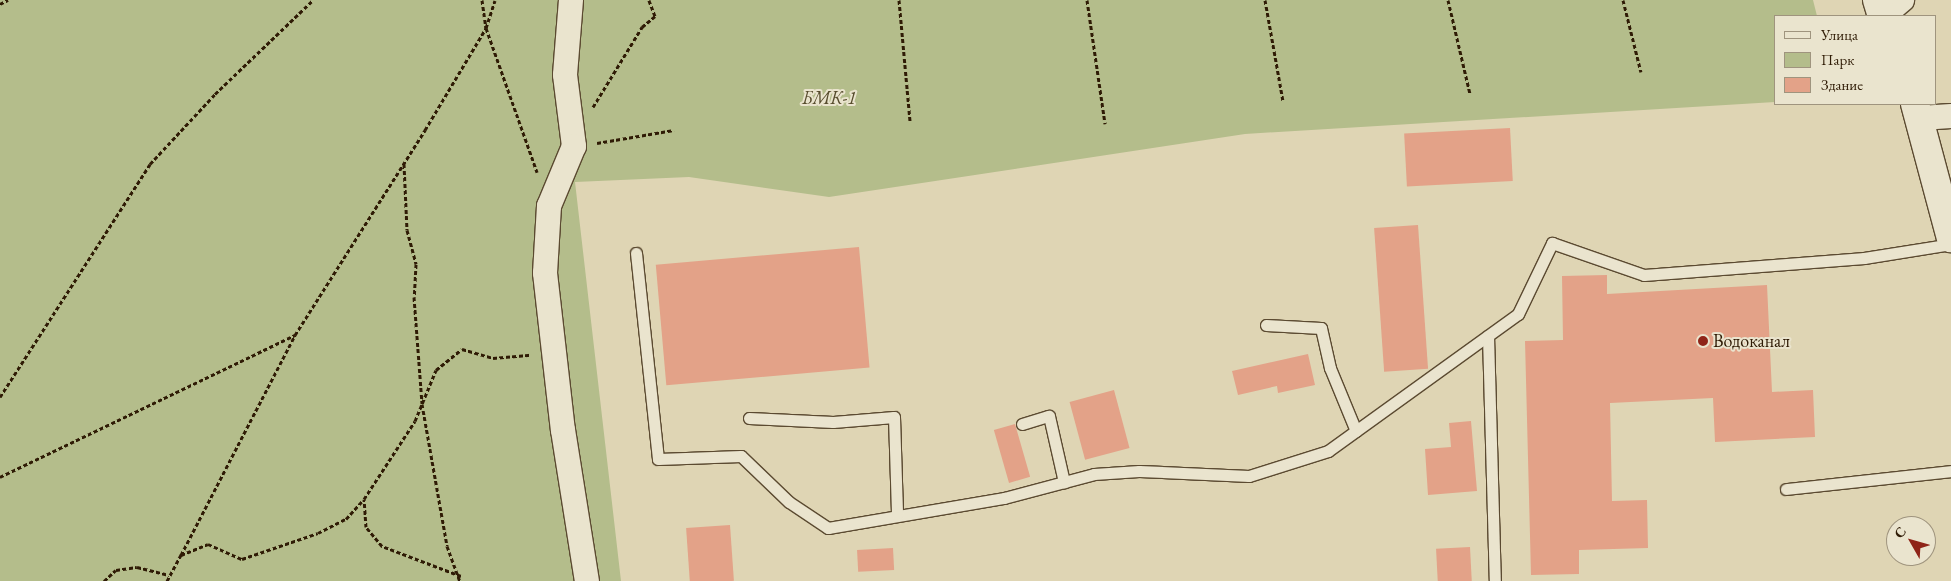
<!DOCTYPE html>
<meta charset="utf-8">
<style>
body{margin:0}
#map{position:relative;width:1951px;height:581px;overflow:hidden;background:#dfd5b4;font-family:"EB Garamond",serif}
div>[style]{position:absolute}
.green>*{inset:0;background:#b4bd8b}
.building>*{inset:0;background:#e3a288;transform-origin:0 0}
.path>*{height:3px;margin-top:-1.5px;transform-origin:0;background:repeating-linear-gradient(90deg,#2f1b05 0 4px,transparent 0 6.5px)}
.roads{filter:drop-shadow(1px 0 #5b4a31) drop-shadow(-1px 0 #5b4a31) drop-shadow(0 1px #5b4a31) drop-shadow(0 -1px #5b4a31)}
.lane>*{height:11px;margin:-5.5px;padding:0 5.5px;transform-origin:5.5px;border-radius:5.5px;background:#eae4ce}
.street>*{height:24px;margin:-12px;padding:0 12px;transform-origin:12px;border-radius:12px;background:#eae4ce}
.secondary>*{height:28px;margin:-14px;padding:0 14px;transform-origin:14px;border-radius:14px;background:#eae4ce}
.dots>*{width:14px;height:14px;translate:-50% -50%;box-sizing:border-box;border:2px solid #eae4ce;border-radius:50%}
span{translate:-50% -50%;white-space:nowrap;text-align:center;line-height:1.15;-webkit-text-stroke:4px #eae4ce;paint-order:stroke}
.park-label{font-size:18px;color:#574c2d;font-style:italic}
.poi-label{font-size:18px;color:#2f1b05}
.left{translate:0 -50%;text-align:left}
.legend{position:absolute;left:1774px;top:15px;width:162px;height:90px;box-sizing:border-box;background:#eae4ce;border:1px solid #9f947e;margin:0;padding:6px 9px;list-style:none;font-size:15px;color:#2f1b05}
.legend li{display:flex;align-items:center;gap:10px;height:25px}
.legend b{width:25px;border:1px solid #9f947e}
.north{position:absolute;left:1886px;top:516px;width:50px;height:50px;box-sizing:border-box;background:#eae4ce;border:1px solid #9f947e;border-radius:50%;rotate:308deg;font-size:14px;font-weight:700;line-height:20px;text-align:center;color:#2f1b05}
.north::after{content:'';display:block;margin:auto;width:18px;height:22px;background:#8f2418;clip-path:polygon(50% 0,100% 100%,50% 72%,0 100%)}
</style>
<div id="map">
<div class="green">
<i style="clip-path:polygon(0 0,1813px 0,1817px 16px,1775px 16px,1775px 102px,1245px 134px,829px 197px,689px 177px,575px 182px,621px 581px,0 581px)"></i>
</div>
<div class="building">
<i style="left:1510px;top:128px;width:53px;height:106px;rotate:87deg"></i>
<i style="left:1418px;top:225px;width:144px;height:44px;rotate:86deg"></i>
<i style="left:859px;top:247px;width:121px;height:204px;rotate:85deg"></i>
<i style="clip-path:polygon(1607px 275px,1607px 294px,1767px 285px,1772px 392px,1813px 390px,1815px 437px,1715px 442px,1713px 398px,1610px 403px,1612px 501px,1647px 500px,1648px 548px,1579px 550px,1579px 574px,1531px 575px,1525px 341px,1563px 340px,1562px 276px)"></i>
<i style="clip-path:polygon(1308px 354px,1315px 385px,1278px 393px,1277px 386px,1238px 395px,1232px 371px)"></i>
<i style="left:1114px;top:390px;width:60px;height:46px;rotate:75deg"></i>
<i style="clip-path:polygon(1471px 421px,1477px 491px,1428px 495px,1425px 449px,1451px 447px,1449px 423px)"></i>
<i style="left:1015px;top:424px;width:55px;height:22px;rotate:74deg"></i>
<i style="left:730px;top:525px;width:56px;height:44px;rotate:86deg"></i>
<i style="left:1470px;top:547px;width:34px;height:34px;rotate:87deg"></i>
<i style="left:893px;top:548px;width:22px;height:36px;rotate:87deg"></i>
</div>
<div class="path">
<i style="left:482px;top:0;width:28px;rotate:82deg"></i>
<i style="left:486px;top:28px;width:153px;rotate:70.5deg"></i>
<i style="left:899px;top:0;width:122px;rotate:84.8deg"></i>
<i style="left:1087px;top:0;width:125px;rotate:81.7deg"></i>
<i style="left:1265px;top:0;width:103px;rotate:79.9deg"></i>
<i style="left:1448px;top:0;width:97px;rotate:76.8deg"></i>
<i style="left:1623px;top:0;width:74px;rotate:76deg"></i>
<i style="left:0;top:4px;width:9px;rotate:-27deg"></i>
<i style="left:593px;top:107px;width:94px;rotate:-58.5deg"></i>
<i style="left:642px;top:27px;width:17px;rotate:-40deg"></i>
<i style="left:655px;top:16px;width:17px;rotate:-111deg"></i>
<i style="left:597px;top:143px;width:78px;rotate:-9.6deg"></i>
<i style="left:404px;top:164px;width:66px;rotate:87.4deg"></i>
<i style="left:407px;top:230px;width:35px;rotate:75deg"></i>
<i style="left:416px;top:264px;width:33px;rotate:93deg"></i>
<i style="left:414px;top:297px;width:107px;rotate:85.7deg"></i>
<i style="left:422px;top:404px;width:144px;rotate:80deg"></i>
<i style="left:447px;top:546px;width:37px;rotate:70deg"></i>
<i style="left:0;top:397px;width:277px;rotate:-57.2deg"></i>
<i style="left:150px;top:164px;width:96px;rotate:-47.1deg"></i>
<i style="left:215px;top:94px;width:136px;rotate:-43.8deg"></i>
<i style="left:0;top:477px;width:327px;rotate:-25.7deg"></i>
<i style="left:181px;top:555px;width:248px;rotate:-62.6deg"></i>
<i style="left:295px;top:335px;width:243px;rotate:-57.6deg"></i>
<i style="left:425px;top:130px;width:119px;rotate:-59.1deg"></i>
<i style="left:486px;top:28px;width:29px;rotate:-72deg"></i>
<i style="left:461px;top:576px;width:85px;rotate:-159.2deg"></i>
<i style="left:382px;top:546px;width:25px;rotate:-130deg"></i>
<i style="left:366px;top:527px;width:28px;rotate:-94deg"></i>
<i style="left:364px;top:499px;width:93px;rotate:-56.8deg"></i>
<i style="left:415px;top:421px;width:55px;rotate:-67.6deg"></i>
<i style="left:436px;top:370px;width:33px;rotate:-39deg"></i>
<i style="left:462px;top:349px;width:32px;rotate:16deg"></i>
<i style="left:493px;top:358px;width:38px;rotate:-5deg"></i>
<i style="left:104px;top:581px;width:16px;rotate:-43deg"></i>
<i style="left:116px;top:570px;width:21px;rotate:-8deg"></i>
<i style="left:137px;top:567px;width:33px;rotate:14deg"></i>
<i style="left:167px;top:581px;width:30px;rotate:-62deg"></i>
<i style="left:181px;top:555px;width:29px;rotate:-22deg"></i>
<i style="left:208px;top:544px;width:37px;rotate:24deg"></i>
<i style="left:242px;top:559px;width:80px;rotate:-18.9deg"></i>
<i style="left:318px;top:533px;width:31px;rotate:-27deg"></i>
<i style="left:346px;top:519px;width:25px;rotate:-48deg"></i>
</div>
<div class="roads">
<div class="lane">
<i style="left:636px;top:253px;width:207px;rotate:83.9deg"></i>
<i style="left:658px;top:459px;width:83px;rotate:-2.1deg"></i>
<i style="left:741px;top:456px;width:66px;rotate:43.8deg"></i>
<i style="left:789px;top:502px;width:47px;rotate:33.7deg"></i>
<i style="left:828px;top:528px;width:179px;rotate:-9.7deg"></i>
<i style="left:1004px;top:498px;width:93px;rotate:-14.9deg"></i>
<i style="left:1094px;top:474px;width:45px;rotate:-3.8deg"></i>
<i style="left:1139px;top:471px;width:110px;rotate:2.6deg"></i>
<i style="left:1249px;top:476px;width:83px;rotate:-17.6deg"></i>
<i style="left:1328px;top:451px;width:234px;rotate:-35.8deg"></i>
<i style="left:1518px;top:314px;width:79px;rotate:-64.4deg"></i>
<i style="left:1552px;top:243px;width:97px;rotate:19.2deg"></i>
<i style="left:1644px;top:275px;width:221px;rotate:-4.4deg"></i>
<i style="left:1864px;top:258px;width:88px;rotate:-9.1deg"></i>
<i style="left:1266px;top:325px;width:55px;rotate:3.1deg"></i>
<i style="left:1321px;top:328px;width:41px;rotate:77.3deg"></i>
<i style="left:1330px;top:368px;width:68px;rotate:67.6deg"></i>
<i style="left:1488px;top:336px;width:245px;rotate:88.4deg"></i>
<i style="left:749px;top:418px;width:84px;rotate:2.7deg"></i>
<i style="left:833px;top:422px;width:61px;rotate:-4.7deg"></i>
<i style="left:894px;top:417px;width:98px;rotate:88.2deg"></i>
<i style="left:1022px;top:424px;width:28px;rotate:-17deg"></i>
<i style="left:1049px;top:416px;width:68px;rotate:77.2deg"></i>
<i style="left:1786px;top:489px;width:166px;rotate:-6.2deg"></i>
</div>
<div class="street">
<i style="left:571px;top:0;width:75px;rotate:94.6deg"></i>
<i style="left:565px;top:75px;width:72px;rotate:82.8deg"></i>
<i style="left:574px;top:146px;width:65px;rotate:112.6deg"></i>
<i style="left:549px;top:206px;width:67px;rotate:93.4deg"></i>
<i style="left:545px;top:273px;width:158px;rotate:83.5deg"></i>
<i style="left:563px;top:430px;width:153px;rotate:81deg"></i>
<i style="left:1883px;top:16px;width:25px;rotate:-40deg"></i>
<i style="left:1921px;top:118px;width:30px;rotate:-4deg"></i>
</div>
<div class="secondary">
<i style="left:1877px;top:0;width:17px;rotate:73deg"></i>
<i style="left:1915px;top:104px;width:139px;rotate:75deg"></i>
</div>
</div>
<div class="dots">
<i style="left:1703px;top:341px;background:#8f2418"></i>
</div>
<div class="park-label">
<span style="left:829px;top:98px">БМК-1</span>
</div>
<div class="poi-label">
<span class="left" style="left:1713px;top:341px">Водоканал</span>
</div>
<ul class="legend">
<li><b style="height:6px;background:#eae4ce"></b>Улица</li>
<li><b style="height:14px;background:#b4bd8b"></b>Парк</li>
<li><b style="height:14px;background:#e3a288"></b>Здание</li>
</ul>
<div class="north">С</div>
</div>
